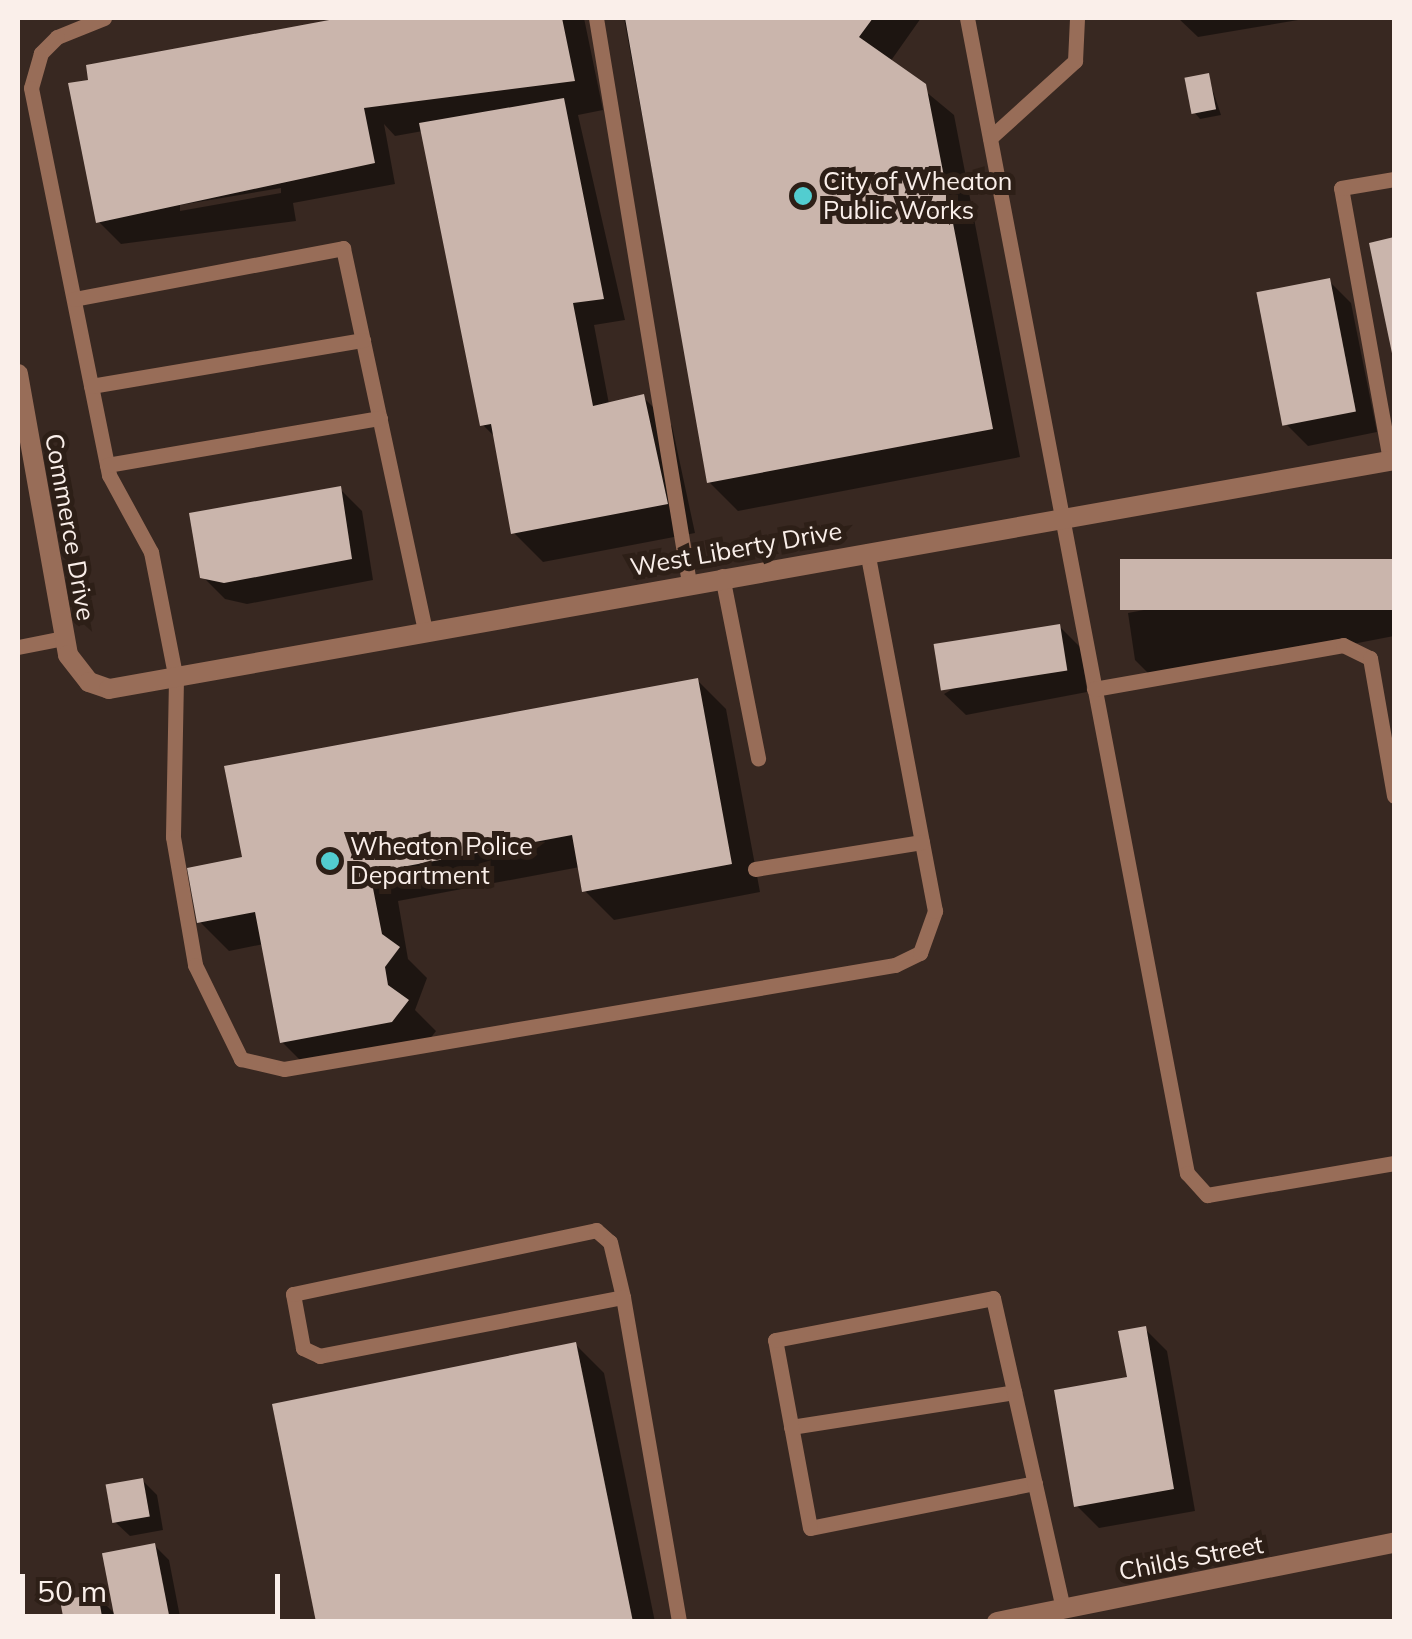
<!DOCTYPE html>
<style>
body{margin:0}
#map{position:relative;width:1412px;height:1639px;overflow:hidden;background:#382821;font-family:Mulish,sans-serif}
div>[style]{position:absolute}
.shadow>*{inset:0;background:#0007}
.building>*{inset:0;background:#cab5ac;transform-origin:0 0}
.lane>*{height:15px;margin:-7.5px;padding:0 7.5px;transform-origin:7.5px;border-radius:7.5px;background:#986d58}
.street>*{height:20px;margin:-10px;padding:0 10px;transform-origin:10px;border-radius:10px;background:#986d58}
.dots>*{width:28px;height:28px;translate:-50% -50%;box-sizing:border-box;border:5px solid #2d1f17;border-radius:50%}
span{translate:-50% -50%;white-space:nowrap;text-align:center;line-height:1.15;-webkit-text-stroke:10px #2d1f17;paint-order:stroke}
.poi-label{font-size:25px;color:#faefea}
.left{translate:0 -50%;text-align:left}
.street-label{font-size:25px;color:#faefea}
.frame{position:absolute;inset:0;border:20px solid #faefea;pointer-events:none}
.scale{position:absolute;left:20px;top:1574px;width:260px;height:45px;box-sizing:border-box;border:5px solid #faefea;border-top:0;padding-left:12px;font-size:30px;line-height:35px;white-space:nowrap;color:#faefea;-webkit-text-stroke:8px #2d1f17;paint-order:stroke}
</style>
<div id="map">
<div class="shadow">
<i style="clip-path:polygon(evenodd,353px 18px,584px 18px,603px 110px,578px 115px,625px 320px,594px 325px,609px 404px,643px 397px,672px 426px,695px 533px,543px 562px,514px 533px,497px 439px,482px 424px,423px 131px,395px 136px,384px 124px,395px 184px,293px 203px,296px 221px,121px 244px,99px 222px,240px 38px,353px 18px,281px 188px,281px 193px,180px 211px,180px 205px,281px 188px)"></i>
<i style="clip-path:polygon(624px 18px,921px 18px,890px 62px,954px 115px,1020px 457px,738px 511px,709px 482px)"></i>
<i style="clip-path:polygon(1178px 18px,1310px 18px,1198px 37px)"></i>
<i style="clip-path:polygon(1208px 76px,1221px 115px,1200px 119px,1194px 112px)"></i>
<i style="clip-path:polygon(1394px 240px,1394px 354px,1372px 244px)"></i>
<i style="clip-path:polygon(1329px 281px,1351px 303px,1377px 432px,1308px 446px,1286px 424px)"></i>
<i style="clip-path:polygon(340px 489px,362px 511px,373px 580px,247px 604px,225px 599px,203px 577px)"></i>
<i style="clip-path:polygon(1394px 562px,1394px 636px,1157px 682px,1135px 660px,1128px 613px)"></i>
<i style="clip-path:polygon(1059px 626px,1081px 648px,1087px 692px,966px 715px,944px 694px)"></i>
<i style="clip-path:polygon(697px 680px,726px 709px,760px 892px,614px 920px,585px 891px,580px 867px,398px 901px,408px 959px,427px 978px,415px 1010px,436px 1031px,421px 1051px,311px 1071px,282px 1042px,264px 944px,229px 951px,200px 922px,245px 859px)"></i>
<i style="clip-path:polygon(1145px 1329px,1167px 1351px,1195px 1511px,1099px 1528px,1077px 1506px)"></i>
<i style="clip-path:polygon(575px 1344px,604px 1373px,655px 1622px,319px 1622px)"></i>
<i style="clip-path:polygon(142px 1480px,157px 1495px,163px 1530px,130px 1536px,115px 1522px)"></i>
<i style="clip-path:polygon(154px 1545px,169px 1560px,181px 1622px,67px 1622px,97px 1596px,117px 1616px)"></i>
</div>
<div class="building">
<i style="clip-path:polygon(340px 18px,562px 18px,575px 81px,364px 108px,375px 163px,96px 223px,68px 83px,88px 80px,86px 65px)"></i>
<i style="clip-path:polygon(625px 18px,873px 18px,859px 37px,926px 84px,993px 429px,707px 483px)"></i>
<i style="left:1209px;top:73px;width:37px;height:25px;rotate:79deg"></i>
<i style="clip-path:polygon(564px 98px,604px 299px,573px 303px,593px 406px,644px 394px,668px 504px,511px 534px,491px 424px,480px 426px,419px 123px)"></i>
<i style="clip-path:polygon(1394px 237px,1394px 358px,1393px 358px,1369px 243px)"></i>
<i style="left:1330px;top:278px;width:136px;height:75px;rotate:79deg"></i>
<i style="clip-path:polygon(341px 486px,352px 559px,224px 583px,200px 578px,189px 513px)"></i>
<i style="left:1394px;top:559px;width:51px;height:274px;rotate:90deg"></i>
<i style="left:1060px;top:624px;width:47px;height:128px;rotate:81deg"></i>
<i style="clip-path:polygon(698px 678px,732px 864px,582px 892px,572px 835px,370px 873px,382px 934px,400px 947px,385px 967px,388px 985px,409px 1000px,392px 1022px,280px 1043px,255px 912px,197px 923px,187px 868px,242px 857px,224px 766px)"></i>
<i style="clip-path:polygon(1146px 1326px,1174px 1489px,1074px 1507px,1054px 1390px,1127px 1377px,1118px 1331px)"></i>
<i style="clip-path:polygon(576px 1342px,633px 1622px,316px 1622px,272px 1404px)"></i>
<i style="left:143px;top:1478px;width:39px;height:38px;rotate:80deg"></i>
<i style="left:155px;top:1543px;width:78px;height:54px;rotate:79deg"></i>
<i style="clip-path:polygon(98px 1594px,103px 1622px,64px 1622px,60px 1600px)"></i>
</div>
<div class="lane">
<i style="left:104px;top:18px;width:51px;rotate:158deg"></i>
<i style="left:57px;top:37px;width:23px;rotate:135deg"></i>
<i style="left:41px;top:53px;width:36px;rotate:106deg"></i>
<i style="left:31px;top:88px;width:395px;rotate:78.6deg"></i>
<i style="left:109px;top:475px;width:88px;rotate:61.4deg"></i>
<i style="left:151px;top:552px;width:129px;rotate:78.9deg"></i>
<i style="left:176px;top:679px;width:158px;rotate:91.1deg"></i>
<i style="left:173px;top:837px;width:130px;rotate:80.2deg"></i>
<i style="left:195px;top:965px;width:105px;rotate:63.9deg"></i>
<i style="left:241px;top:1059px;width:44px;rotate:13.1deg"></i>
<i style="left:284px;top:1069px;width:620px;rotate:-9.66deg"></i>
<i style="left:895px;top:965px;width:28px;rotate:-26deg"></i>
<i style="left:920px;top:953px;width:45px;rotate:-70.3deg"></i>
<i style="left:935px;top:911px;width:366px;rotate:-100.7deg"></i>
<i style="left:596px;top:18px;width:573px;rotate:80.65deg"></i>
<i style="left:967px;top:18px;width:1176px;rotate:79.22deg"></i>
<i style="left:1187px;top:1173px;width:30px;rotate:48deg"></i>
<i style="left:1207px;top:1195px;width:190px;rotate:-9.7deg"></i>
<i style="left:990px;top:138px;width:115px;rotate:-42.2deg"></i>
<i style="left:1075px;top:61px;width:43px;rotate:-87.3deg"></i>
<i style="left:74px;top:299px;width:274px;rotate:-10.7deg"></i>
<i style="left:343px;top:248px;width:393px;rotate:77.9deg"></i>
<i style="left:91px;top:386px;width:276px;rotate:-9.6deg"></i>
<i style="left:1390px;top:460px;width:276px;rotate:-100.2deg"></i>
<i style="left:1341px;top:188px;width:54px;rotate:-9.6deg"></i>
<i style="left:107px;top:465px;width:277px;rotate:-9.8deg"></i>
<i style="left:722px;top:576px;width:186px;rotate:78.8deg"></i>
<i style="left:18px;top:647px;width:47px;rotate:-11.1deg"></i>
<i style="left:1094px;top:689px;width:253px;rotate:-10deg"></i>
<i style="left:1343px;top:645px;width:30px;rotate:26deg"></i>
<i style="left:1370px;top:658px;width:140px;rotate:80.1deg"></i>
<i style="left:755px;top:869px;width:169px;rotate:-9.2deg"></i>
<i style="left:623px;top:1297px;width:309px;rotate:169deg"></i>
<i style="left:320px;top:1356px;width:19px;rotate:-155deg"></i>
<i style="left:303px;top:1348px;width:55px;rotate:-100.5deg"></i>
<i style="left:293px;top:1294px;width:310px;rotate:-11.9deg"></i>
<i style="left:596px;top:1230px;width:18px;rotate:41deg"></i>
<i style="left:610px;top:1242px;width:57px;rotate:76.7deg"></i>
<i style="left:623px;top:1297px;width:330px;rotate:80.2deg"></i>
<i style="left:791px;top:1427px;width:226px;rotate:-8.9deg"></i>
<i style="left:1035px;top:1483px;width:229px;rotate:168.7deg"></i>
<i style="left:810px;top:1528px;width:191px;rotate:-100.5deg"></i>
<i style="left:775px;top:1340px;width:222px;rotate:-10.9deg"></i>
<i style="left:993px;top:1298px;width:318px;rotate:77.3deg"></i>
</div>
<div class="street">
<i style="left:18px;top:374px;width:285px;rotate:79.9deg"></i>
<i style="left:68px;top:655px;width:34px;rotate:52deg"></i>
<i style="left:89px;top:682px;width:21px;rotate:19deg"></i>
<i style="left:109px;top:689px;width:1305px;rotate:-10.1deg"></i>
<i style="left:997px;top:1622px;width:405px;rotate:-11.3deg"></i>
</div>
<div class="dots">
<i style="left:803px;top:196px;background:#52cdd0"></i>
<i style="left:330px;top:861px;background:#52cdd0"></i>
</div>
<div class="poi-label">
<span class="left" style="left:823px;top:196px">City of Wheaton<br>Public Works</span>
<span class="left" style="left:350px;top:861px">Wheaton Police<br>Department</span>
</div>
<div class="street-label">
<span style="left:70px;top:527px;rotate:80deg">Commerce Drive</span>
<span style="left:736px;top:549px;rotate:-10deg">West Liberty Drive</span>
<span style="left:1191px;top:1558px;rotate:-11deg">Childs Street</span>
</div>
<div class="frame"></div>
<div class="scale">50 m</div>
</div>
